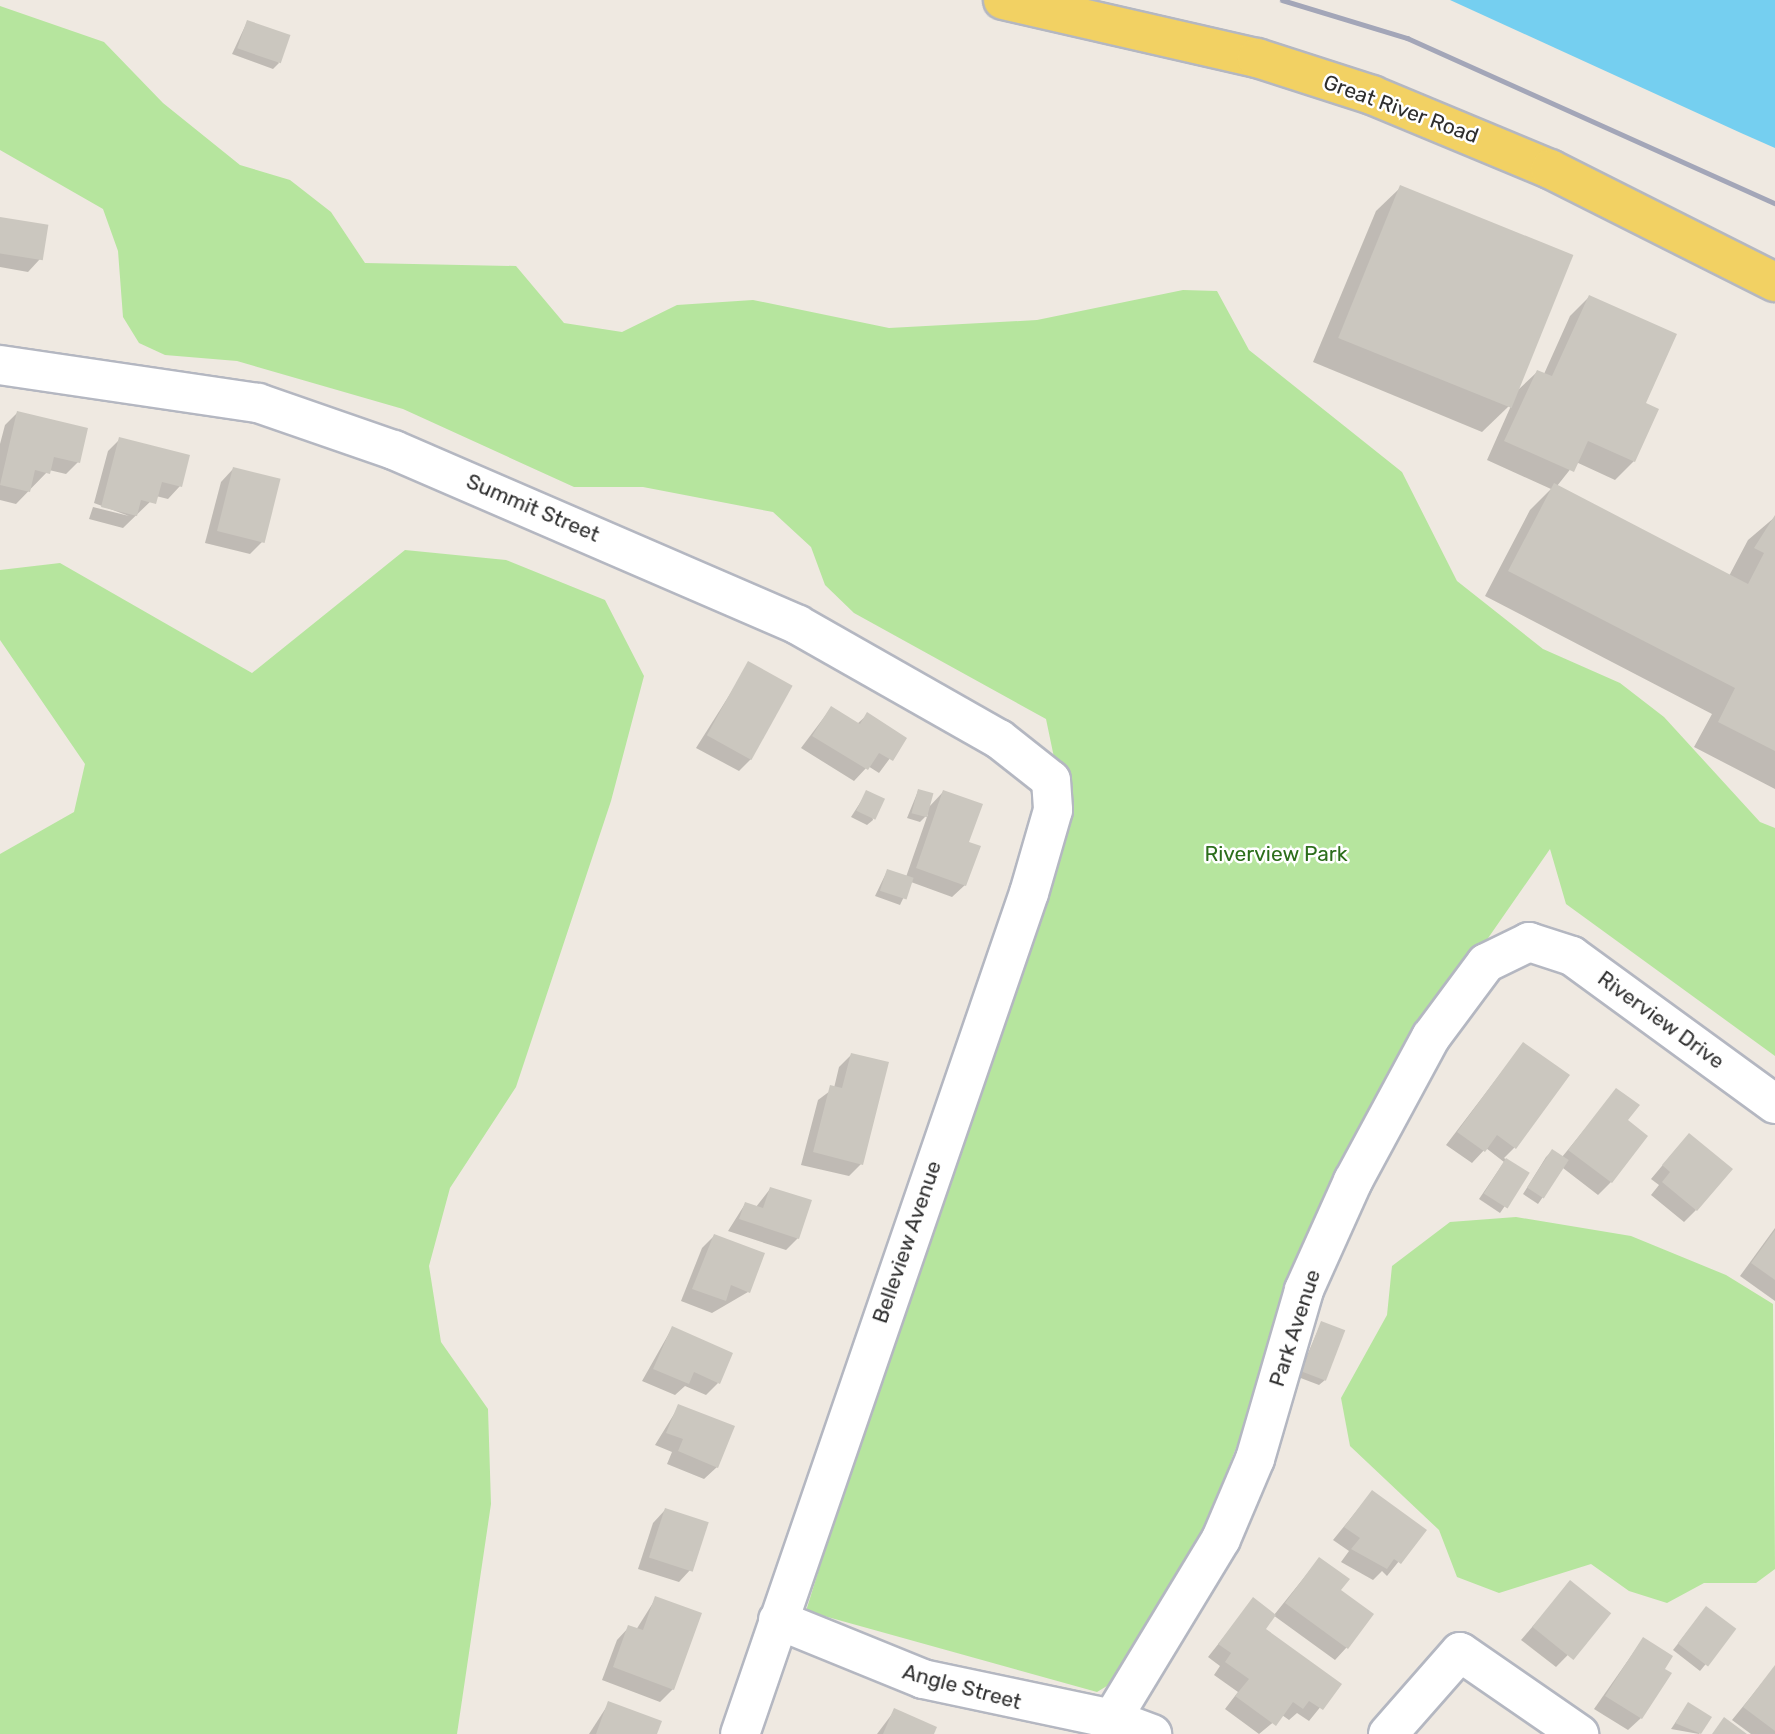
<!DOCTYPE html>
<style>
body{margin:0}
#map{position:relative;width:1775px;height:1734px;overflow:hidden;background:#efe9e1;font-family:Rubik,sans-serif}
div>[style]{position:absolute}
.green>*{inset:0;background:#b6e59e}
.water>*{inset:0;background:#75cff0}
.shadow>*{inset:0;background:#0003}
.building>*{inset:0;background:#cbc7bf;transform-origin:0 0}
.roads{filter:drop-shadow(2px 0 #b4b7c1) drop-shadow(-2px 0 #b4b7c1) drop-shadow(0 2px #b4b7c1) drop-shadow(0 -2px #b4b7c1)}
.street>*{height:38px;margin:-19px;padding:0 19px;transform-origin:19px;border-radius:19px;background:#fff}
.primary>*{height:38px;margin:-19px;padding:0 19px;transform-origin:19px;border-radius:19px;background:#f2d163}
.rail>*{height:5px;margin:-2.5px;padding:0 2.5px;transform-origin:2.5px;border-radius:2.5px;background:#a3a6b8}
span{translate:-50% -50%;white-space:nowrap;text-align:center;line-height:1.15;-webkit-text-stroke:5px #fff;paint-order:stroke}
.street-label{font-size:21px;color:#2e2e2e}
.park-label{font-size:21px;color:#2c6e1b}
</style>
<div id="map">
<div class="green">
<i style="clip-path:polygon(0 6px,104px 42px,163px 103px,240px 165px,290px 180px,331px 212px,365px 263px,516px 266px,564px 323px,622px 332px,677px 305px,753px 300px,889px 328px,1037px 320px,1183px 290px,1217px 291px,1249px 350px,1402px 472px,1457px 581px,1543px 649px,1620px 683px,1664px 717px,1760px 822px,1775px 828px,1775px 1056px,1566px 904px,1550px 849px,1436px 1013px,1249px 1415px,1208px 1519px,1125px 1675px,1097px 1692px,806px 1611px,1061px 791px,1046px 719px,854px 613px,825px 585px,811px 547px,773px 512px,643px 487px,574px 487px,403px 409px,237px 361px,165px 355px,139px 343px,123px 317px,118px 251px,103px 209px,0 150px)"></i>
<i style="clip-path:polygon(405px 550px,506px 560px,605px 600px,644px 676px,611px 801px,516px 1087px,450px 1188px,429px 1266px,441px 1342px,488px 1409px,491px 1504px,457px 1734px,0 1734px,0 854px,74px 812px,85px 764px,0 640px,0 570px,60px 563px,252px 673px)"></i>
<i style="clip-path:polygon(1516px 1217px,1631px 1236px,1726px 1275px,1773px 1304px,1775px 1569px,1756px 1583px,1704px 1583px,1667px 1603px,1629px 1591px,1591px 1564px,1499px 1593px,1457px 1577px,1439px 1530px,1350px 1446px,1341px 1398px,1387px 1315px,1392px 1266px,1450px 1222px)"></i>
</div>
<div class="water">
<i style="clip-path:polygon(1450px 0,1775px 0,1775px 148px,1741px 133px)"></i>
</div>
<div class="shadow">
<i style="clip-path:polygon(247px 22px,279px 63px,273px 69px,232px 54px)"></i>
<i style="clip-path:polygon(1401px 187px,1509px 406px,1482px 432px,1313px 362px,1376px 211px)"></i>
<i style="clip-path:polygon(0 219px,40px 259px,28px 272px,0 267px)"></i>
<i style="clip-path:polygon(1589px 297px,1643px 404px,1634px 461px,1615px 480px,1576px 462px,1557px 486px,1729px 576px,1748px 540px,1775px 517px,1775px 789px,1694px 747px,1712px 714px,1485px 596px,1530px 510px,1551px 489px,1487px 460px,1518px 390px,1537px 372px,1544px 374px,1570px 316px)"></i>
<i style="clip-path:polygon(17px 413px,78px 462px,66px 474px,49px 470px,16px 504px,0 500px,0 444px,5px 425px)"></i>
<i style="clip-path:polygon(120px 439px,180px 486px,168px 499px,156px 496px,123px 528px,89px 519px,93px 507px,129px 516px,94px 503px,108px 451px)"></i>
<i style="clip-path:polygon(233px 469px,278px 480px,262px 542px,250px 554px,205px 543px,221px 482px)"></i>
<i style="clip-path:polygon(749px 664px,751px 759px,739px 771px,696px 748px)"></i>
<i style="clip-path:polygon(831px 708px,857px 724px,867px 715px,905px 738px,879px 773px,868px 766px,854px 781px,801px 748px)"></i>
<i style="clip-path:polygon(918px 791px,928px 808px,943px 792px,967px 843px,965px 885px,952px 897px,911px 882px,900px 905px,875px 896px,887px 871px,906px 877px,928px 814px,920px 822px,907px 818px)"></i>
<i style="clip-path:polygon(867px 792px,873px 820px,867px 825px,851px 817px)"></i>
<i style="clip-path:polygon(1523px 1044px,1514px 1148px,1504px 1158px,1527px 1174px,1500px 1213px,1479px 1199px,1504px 1162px,1486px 1148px,1472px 1163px,1446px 1145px)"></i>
<i style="clip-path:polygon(851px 1055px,861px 1164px,849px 1176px,801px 1165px,818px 1100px,834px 1088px,839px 1067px)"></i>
<i style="clip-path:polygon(1617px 1090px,1625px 1120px,1646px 1136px,1611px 1182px,1598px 1195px,1563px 1168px,1538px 1204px,1523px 1194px,1546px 1157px,1552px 1151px,1562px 1157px)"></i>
<i style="clip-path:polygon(1677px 1148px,1696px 1210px,1684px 1222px,1651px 1195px,1659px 1185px,1651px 1179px)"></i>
<i style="clip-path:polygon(770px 1189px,798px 1238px,786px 1250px,728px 1231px,745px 1204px,756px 1207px)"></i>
<i style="clip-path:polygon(1775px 1228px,1775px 1301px,1740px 1276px)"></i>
<i style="clip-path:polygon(714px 1236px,748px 1292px,712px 1313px,681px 1301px,702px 1248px)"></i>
<i style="clip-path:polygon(1321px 1323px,1325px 1380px,1319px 1385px,1298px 1377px)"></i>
<i style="clip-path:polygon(672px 1328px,718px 1383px,706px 1395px,685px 1386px,675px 1395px,642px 1381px)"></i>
<i style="clip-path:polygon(679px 1406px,717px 1467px,704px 1479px,667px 1464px,672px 1452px,655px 1445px)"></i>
<i style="clip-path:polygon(1372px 1492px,1424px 1530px,1387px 1576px,1382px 1571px,1373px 1580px,1341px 1562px,1349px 1551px,1333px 1540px)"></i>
<i style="clip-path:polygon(665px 1510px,691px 1569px,679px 1582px,638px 1569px,653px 1523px)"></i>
<i style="clip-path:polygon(1319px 1559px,1339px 1591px,1347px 1647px,1335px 1660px,1273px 1615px,1263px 1630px,1339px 1684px,1309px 1721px,1297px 1713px,1289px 1720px,1282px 1715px,1259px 1734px,1225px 1709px,1238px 1692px,1214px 1675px,1220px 1666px,1208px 1657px,1253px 1600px,1274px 1615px)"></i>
<i style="clip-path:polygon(1570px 1583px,1609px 1613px,1556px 1667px,1521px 1640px)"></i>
<i style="clip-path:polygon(656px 1598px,673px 1689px,660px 1702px,602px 1680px,617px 1640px,629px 1627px,636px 1630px)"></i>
<i style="clip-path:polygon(1701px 1614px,1734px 1630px,1700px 1671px,1673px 1650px)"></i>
<i style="clip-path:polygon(1643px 1639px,1641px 1718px,1628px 1730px,1594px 1709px)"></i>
<i style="clip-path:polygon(1775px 1667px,1775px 1734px,1751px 1734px,1732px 1720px)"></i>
<i style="clip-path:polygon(609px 1703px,656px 1734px,589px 1734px)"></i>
<i style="clip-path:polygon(1688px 1704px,1710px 1717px,1699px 1734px,1671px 1729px)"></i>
<i style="clip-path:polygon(895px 1710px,932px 1734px,877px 1734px)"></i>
</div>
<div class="building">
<i style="left:247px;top:20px;width:46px;height:30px;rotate:19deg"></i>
<i style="left:1400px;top:185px;width:187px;height:165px;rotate:22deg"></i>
<i style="left:0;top:217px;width:49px;height:36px;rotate:9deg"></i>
<i style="clip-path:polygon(1589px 295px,1677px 334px,1646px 403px,1659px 409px,1635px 462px,1588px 441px,1574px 472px,1504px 441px,1537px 370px,1552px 376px)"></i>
<i style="clip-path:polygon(17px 411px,88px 428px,80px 463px,54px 457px,50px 474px,35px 470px,30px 492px,0 485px)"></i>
<i style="clip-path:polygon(119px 437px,190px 455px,182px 487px,162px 482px,156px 504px,141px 500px,137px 516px,101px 507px)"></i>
<i style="left:233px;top:467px;width:49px;height:66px;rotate:14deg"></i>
<i style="clip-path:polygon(1554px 483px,1748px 584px,1764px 553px,1754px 548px,1775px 515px,1775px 751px,1718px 722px,1735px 688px,1508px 571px)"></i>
<i style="left:748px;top:661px;width:51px;height:85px;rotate:29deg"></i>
<i style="clip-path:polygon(831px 706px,860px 724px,867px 712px,907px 738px,893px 761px,879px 753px,868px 770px,812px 736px)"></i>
<i style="left:918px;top:789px;width:16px;height:25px;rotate:15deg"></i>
<i style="left:866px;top:790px;width:21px;height:23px;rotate:25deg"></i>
<i style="clip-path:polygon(943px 790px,983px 804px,969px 842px,981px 846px,966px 886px,916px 868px)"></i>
<i style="left:887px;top:869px;width:28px;height:23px;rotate:18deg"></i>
<i style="clip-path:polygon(1523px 1042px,1570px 1075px,1516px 1149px,1497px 1135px,1485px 1152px,1457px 1132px)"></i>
<i style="clip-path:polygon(851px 1053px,889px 1062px,863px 1165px,813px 1152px,830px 1085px,842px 1088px)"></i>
<i style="clip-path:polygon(1616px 1088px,1640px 1105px,1628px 1120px,1648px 1136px,1612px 1183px,1568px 1150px)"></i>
<i style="clip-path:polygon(1689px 1133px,1733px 1169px,1697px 1211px,1662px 1182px,1670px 1172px,1662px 1165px)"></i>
<i style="left:1552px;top:1149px;width:20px;height:46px;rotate:33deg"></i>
<i style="left:1506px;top:1158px;width:28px;height:42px;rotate:32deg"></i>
<i style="clip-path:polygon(770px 1187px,812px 1200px,799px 1239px,739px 1219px,745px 1202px,763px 1208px)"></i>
<i style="clip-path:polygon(1775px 1230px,1775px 1280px,1751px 1263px)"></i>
<i style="clip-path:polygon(714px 1234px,765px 1253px,750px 1293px,731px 1285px,726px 1301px,692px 1289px)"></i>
<i style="left:1321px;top:1321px;width:26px;height:54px;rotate:21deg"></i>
<i style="clip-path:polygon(672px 1326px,733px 1353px,720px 1384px,694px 1372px,689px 1384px,653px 1369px)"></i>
<i style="clip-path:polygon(678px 1404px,735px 1426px,718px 1468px,678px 1451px,683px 1439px,666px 1433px)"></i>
<i style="clip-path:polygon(1372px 1490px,1427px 1530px,1401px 1564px,1394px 1559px,1387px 1569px,1351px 1549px,1360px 1538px,1344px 1527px)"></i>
<i style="left:665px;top:1508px;width:46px;height:52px;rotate:18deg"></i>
<i style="clip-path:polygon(1319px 1557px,1350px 1579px,1341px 1590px,1374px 1614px,1348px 1649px,1285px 1603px)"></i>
<i style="left:1570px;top:1580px;width:53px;height:60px;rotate:39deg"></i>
<i style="clip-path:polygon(655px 1596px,702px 1613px,674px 1690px,613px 1667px,628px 1625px,643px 1630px)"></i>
<i style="clip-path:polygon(1253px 1597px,1276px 1615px,1266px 1629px,1342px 1684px,1323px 1710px,1309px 1701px,1303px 1709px,1293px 1702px,1276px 1726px,1235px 1696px,1249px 1679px,1225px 1662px,1231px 1653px,1218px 1644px)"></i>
<i style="left:1706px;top:1606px;width:38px;height:47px;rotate:37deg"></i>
<i style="clip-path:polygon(1643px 1637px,1673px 1656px,1665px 1669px,1672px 1673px,1642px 1719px,1605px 1696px)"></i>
<i style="clip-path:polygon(1775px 1665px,1775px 1731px,1743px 1707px)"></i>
<i style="clip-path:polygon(608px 1701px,662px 1721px,657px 1734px,596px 1734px)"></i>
<i style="clip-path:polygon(1688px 1702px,1712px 1717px,1701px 1734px,1675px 1723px)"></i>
<i style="clip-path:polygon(894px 1708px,937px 1727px,934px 1734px,883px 1734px)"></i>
<i style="clip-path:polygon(1724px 1717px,1747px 1734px,1712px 1734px)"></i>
</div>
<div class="roads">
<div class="street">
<i style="left:0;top:365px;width:261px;rotate:8.4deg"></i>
<i style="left:258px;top:403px;width:144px;rotate:19.1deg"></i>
<i style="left:394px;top:450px;width:440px;rotate:23.4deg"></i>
<i style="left:798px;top:625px;width:231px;rotate:29.6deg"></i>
<i style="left:999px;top:739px;width:66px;rotate:38.3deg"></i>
<i style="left:1051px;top:780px;width:30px;rotate:86deg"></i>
<i style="left:1053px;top:810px;width:86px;rotate:106.1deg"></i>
<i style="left:1029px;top:893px;width:889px;rotate:108.96deg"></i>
<i style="left:778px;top:1620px;width:157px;rotate:22.1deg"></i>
<i style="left:923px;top:1679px;width:193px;rotate:11.9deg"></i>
<i style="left:1112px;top:1719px;width:43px;rotate:20.6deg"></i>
<i style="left:1112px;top:1719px;width:210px;rotate:-58.8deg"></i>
<i style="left:1221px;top:1539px;width:87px;rotate:-67deg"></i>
<i style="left:1255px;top:1459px;width:176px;rotate:-73.8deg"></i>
<i style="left:1304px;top:1290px;width:120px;rotate:-65.8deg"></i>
<i style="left:1353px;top:1181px;width:164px;rotate:-61.6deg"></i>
<i style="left:1431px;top:1037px;width:92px;rotate:-53.4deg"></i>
<i style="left:1486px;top:963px;width:48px;rotate:-26deg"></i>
<i style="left:1529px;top:942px;width:45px;rotate:18deg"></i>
<i style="left:1572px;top:956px;width:251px;rotate:36.1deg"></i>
<i style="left:1388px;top:1734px;width:109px;rotate:-48.7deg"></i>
<i style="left:1460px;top:1652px;width:145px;rotate:34.6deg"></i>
</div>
<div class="primary">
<i style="left:1003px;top:0;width:261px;rotate:12.9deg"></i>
<i style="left:1257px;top:58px;width:121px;rotate:17.8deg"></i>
<i style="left:1372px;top:95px;width:193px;rotate:22.6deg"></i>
<i style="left:1550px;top:169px;width:252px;rotate:26.7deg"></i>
</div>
</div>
<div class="rail">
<i style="left:1282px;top:0;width:131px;rotate:16.9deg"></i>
<i style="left:1407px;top:38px;width:403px;rotate:24.2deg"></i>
</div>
<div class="street-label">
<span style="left:1401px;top:109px;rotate:20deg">Great River Road</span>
<span style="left:533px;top:508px;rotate:23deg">Summit Street</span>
<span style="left:1661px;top:1020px;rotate:36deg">Riverview Drive</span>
<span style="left:907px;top:1242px;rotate:-71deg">Belleview Avenue</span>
<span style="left:1295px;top:1328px;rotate:-72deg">Park Avenue</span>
<span style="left:962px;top:1687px;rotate:15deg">Angle Street</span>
</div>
<div class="park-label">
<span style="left:1276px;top:854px">Riverview Park</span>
</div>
</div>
